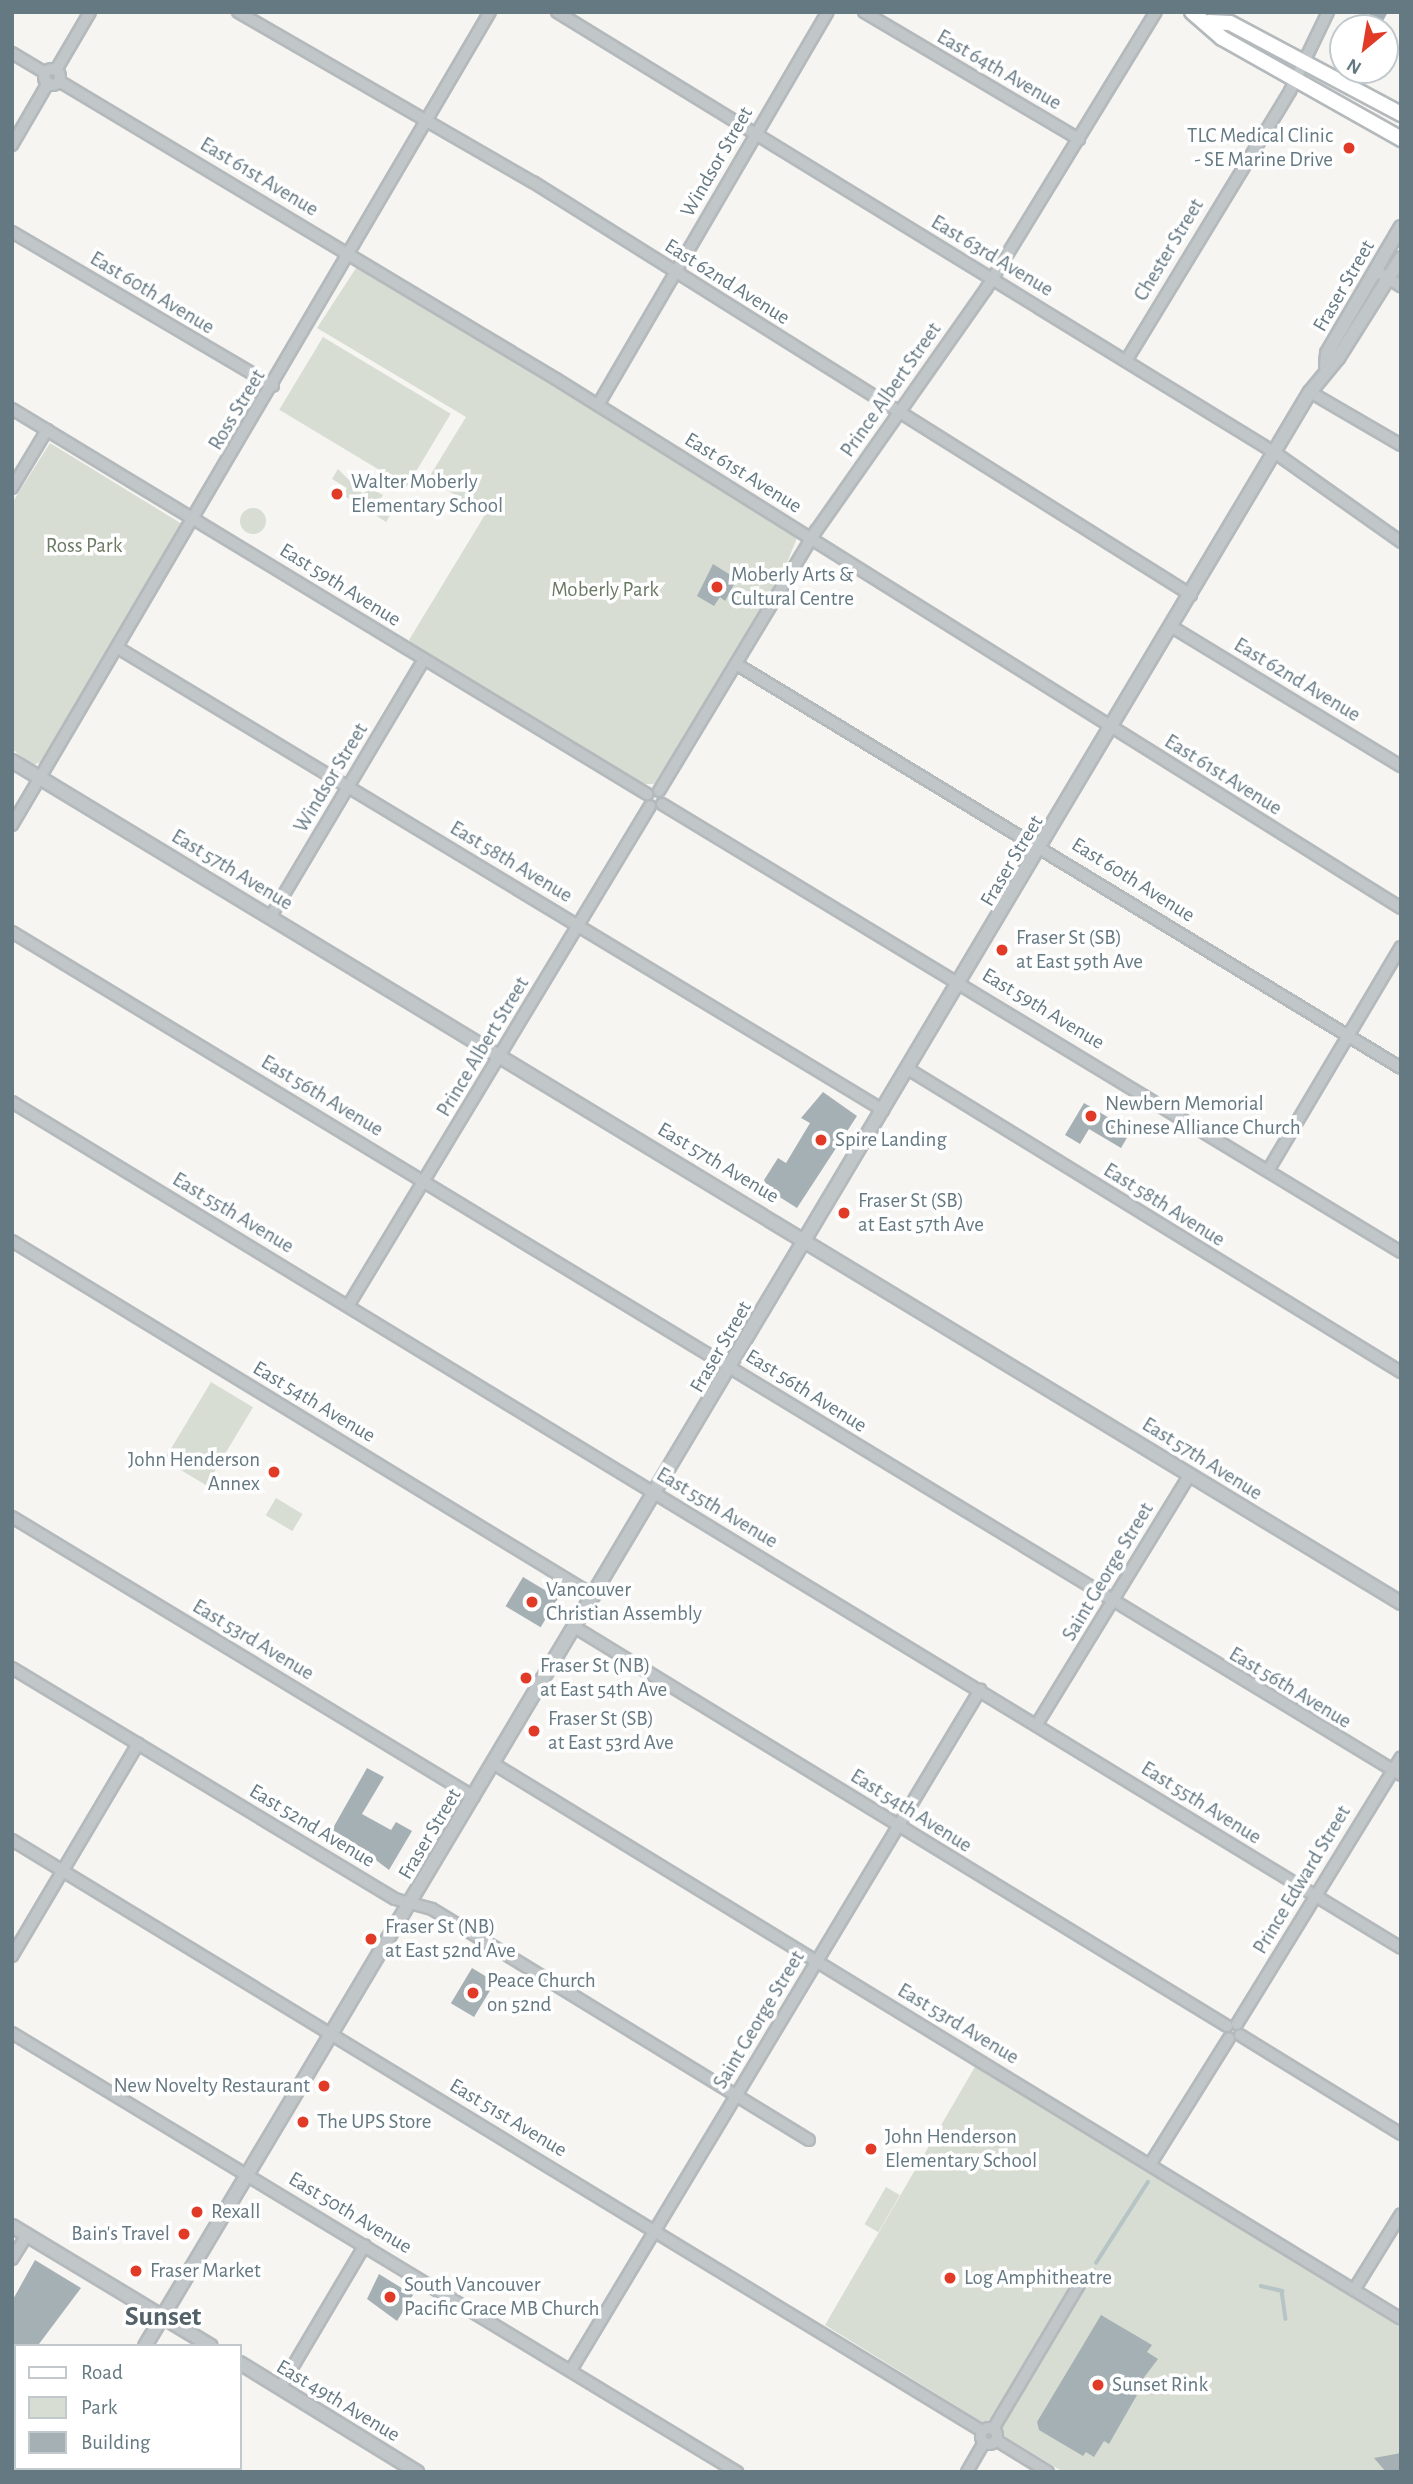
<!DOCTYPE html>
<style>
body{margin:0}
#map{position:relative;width:1413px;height:2484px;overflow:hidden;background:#f6f5f2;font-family:"Alegreya Sans",sans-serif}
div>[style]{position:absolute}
.green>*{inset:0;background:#d8ddd3;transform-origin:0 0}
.round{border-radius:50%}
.stream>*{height:3.5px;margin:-1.75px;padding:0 1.75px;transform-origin:1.75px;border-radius:1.75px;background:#b6c4c6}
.building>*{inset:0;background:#a5b0b4;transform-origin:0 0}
.roads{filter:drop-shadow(2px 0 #b4b9bc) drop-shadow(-2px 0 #b4b9bc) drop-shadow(0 2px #b4b9bc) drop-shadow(0 -2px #b4b9bc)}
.minor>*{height:10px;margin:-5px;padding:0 5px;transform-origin:5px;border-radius:5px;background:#c1c6c8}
.minor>.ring{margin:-5px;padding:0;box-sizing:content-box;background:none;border:10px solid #c1c6c8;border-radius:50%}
.tertiary>*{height:12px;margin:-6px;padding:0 6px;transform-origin:6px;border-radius:6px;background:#c1c6c8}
.primary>*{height:14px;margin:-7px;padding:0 7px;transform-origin:7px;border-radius:7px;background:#fff}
.dots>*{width:19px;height:19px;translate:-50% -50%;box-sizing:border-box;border:4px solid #fff;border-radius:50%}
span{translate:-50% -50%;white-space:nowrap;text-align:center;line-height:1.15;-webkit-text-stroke:7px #fff;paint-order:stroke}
.street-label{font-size:21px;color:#657983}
.poi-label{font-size:21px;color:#657983}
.right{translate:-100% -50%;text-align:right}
.left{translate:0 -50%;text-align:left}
.park-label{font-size:21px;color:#6b7a64}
.district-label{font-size:28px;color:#536168;font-weight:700}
.frame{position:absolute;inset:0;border:14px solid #657983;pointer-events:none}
.legend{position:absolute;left:14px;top:2344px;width:228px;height:126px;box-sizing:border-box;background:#fff;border:2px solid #c1c9cd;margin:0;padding:9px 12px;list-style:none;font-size:21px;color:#657983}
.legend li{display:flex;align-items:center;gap:14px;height:35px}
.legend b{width:35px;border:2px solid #c1c9cd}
.north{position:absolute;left:1329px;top:14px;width:70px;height:70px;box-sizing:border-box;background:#fff;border:2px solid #c1c9cd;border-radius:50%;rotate:210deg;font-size:19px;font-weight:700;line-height:28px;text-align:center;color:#657983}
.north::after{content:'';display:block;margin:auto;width:24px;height:32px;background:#e13b27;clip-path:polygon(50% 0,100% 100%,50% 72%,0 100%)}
</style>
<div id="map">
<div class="green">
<i style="clip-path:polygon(356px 268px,394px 285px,797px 538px,771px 602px,654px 784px,645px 784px,412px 644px,409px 640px,486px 513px,428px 479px,466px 417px,317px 328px)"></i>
<i style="left:323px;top:337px;width:149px;height:85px;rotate:31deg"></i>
<i style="clip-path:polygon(50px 443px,182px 524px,41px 762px,33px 765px,12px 749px,12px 503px)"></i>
<i style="clip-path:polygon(338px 469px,363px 494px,368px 487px,383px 495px,378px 503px,392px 512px,386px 522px,372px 513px,376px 505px,362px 496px,357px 504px,343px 495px,347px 488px,332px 479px)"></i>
<i class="round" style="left:240px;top:508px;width:26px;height:26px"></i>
<i style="left:211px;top:1382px;width:49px;height:91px;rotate:31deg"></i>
<i style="left:276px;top:1498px;width:31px;height:20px;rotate:31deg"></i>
<i style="clip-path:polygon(976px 2065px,1401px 2328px,1401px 2472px,1063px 2472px,825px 2325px)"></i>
<i style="left:886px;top:2187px;width:16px;height:43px;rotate:30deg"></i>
</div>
<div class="stream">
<i style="left:1096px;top:2263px;width:96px;rotate:-57.3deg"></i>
<i style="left:1091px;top:2279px;width:9px;rotate:-72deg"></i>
<i style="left:1261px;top:2286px;width:22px;rotate:13deg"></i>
<i style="left:1282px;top:2291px;width:28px;rotate:82deg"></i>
</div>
<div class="building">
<i style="clip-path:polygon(1371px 12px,1388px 12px,1379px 28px,1362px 28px)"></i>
<i style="clip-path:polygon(713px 564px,737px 579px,725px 601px,720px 597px,714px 606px,697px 596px)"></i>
<i style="clip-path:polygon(823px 1092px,857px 1116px,797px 1208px,770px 1191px,764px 1180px,778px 1158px,786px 1163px,810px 1123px,801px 1118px)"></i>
<i style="clip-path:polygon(1084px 1103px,1131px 1131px,1121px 1148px,1089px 1129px,1080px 1144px,1065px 1135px)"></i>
<i style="left:523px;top:1577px;width:41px;height:34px;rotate:31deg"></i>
<i style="clip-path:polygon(367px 1768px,384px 1777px,362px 1814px,391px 1830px,396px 1822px,412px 1831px,389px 1870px,347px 1838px,344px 1844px,329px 1835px)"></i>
<i style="left:472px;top:1968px;width:27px;height:41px;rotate:31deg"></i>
<i style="clip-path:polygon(35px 2260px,81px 2288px,39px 2344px,12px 2346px,12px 2301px)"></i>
<i style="clip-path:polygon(379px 2274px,413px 2295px,397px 2321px,367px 2299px)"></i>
<i style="clip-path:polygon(1101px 2315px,1152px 2345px,1147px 2352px,1158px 2359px,1133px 2392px,1137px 2395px,1109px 2444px,1104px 2441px,1094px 2457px,1086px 2452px,1083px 2456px,1039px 2430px,1037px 2422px)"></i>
<i style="clip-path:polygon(1401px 2453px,1401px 2472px,1386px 2472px,1374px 2458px)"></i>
</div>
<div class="roads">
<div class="minor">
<i style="left:238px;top:12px;width:340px;rotate:30deg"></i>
<i style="left:533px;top:182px;width:777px;rotate:32.11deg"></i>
<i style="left:557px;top:12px;width:841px;rotate:31.54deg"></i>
<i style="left:1274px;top:452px;width:156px;rotate:35.3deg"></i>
<i style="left:864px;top:12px;width:250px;rotate:30.6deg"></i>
<i style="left:12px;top:53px;width:39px;rotate:31deg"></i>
<i class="ring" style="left:44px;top:69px;width:6px;height:6px"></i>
<i style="left:56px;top:70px;width:67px;rotate:-59.6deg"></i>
<i style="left:59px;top:81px;width:579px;rotate:30.95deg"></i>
<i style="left:556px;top:379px;width:997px;rotate:32.05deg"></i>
<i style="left:12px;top:145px;width:72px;rotate:-59.9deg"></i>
<i style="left:12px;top:232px;width:303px;rotate:30.5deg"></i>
<i style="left:1375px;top:270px;width:31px;rotate:32deg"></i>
<i style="left:1126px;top:361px;width:316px;rotate:-58.7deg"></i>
<i style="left:1290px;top:91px;width:88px;rotate:-64.3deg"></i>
<i style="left:1310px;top:392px;width:105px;rotate:30.2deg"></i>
<i style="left:598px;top:405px;width:455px;rotate:-59.7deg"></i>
<i style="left:12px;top:409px;width:743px;rotate:31.23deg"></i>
<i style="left:12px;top:488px;width:68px;rotate:-58.9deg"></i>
<i style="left:1172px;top:627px;width:268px;rotate:31.3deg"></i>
<i style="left:118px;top:648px;width:894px;rotate:31.13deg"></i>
<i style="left:736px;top:664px;width:778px;rotate:31.28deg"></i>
<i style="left:659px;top:791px;width:304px;rotate:-58.9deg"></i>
<i style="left:816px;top:531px;width:296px;rotate:-54.9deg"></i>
<i style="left:986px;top:289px;width:325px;rotate:-58.5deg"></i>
<i style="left:662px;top:804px;width:864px;rotate:31.23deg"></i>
<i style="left:12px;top:825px;width:943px;rotate:-59.55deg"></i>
<i style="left:271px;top:916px;width:299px;rotate:-59.2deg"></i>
<i style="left:12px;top:932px;width:1625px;rotate:31.25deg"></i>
<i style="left:908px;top:1069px;width:579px;rotate:31.58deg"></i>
<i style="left:12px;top:1102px;width:1626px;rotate:31.34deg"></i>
<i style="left:1269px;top:1169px;width:258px;rotate:-59.3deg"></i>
<i style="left:12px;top:1241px;width:682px;rotate:31.38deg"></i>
<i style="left:348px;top:1306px;width:584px;rotate:-58.87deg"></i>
<i style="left:12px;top:1517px;width:540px;rotate:31.22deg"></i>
<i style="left:576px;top:1628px;width:763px;rotate:31.44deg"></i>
<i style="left:12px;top:1668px;width:447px;rotate:31.1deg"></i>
<i style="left:395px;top:1899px;width:38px;rotate:15deg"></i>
<i style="left:432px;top:1909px;width:442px;rotate:31.5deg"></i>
<i style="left:1037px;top:1724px;width:293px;rotate:-58.5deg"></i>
<i style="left:494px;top:1764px;width:1063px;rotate:31.46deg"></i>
<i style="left:12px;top:1840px;width:1136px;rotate:31.35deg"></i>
<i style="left:12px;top:1956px;width:247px;rotate:-59.3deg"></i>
<i style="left:1237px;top:2024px;width:313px;rotate:-58.4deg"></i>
<i style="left:12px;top:2033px;width:848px;rotate:31.2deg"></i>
<i style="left:1240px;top:2035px;width:189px;rotate:31.6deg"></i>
<i style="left:1151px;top:2163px;width:147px;rotate:-58deg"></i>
<i style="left:12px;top:2259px;width:28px;rotate:-58deg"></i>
<i style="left:1354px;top:2290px;width:89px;rotate:-58.3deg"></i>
<i style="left:571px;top:2370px;width:794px;rotate:-58.97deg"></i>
<i style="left:280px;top:2388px;width:166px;rotate:-59.3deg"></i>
<i class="ring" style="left:981px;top:2428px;width:6px;height:6px"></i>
<i style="left:993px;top:2429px;width:170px;rotate:-59.2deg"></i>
<i style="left:996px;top:2440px;width:61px;rotate:31.6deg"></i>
<i style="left:967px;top:2472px;width:34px;rotate:-60deg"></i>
</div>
<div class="tertiary">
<i style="left:1326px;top:367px;width:14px;rotate:-86deg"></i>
<i style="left:1327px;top:353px;width:146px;rotate:-59.6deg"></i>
<i style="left:12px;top:761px;width:1624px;rotate:31.22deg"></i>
<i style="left:12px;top:2226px;width:232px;rotate:31.1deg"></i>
<i style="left:145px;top:2346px;width:2275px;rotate:-59.2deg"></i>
<i style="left:1310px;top:392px;width:44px;rotate:-50.5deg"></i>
<i style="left:1338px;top:358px;width:118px;rotate:-57.8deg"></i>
<i style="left:240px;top:2363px;width:208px;rotate:31.6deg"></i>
<i style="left:68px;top:2472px;width:4px;rotate:-63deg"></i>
</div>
<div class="primary">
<i style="left:1192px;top:12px;width:40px;rotate:41deg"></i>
<i style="left:1222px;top:38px;width:206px;rotate:29.4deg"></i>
<i style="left:1209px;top:22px;width:21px;rotate:3deg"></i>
<i style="left:1230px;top:23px;width:194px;rotate:28deg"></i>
</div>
</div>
<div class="dots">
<i style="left:1349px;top:148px;background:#e13b27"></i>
<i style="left:337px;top:494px;background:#e13b27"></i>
<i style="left:717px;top:587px;background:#e13b27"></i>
<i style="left:1002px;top:950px;background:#e13b27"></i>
<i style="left:1091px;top:1116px;background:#e13b27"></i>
<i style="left:821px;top:1140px;background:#e13b27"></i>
<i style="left:844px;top:1213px;background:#e13b27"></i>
<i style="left:274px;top:1472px;background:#e13b27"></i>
<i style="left:532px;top:1602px;background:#e13b27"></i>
<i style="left:526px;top:1678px;background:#e13b27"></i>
<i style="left:534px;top:1731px;background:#e13b27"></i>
<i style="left:371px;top:1939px;background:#e13b27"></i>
<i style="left:473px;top:1993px;background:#e13b27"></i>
<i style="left:324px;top:2086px;background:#e13b27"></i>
<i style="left:303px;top:2122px;background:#e13b27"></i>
<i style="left:871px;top:2149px;background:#e13b27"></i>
<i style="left:197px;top:2212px;background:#e13b27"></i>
<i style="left:184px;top:2234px;background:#e13b27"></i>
<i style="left:136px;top:2271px;background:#e13b27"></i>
<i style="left:950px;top:2278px;background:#e13b27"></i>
<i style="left:390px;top:2297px;background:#e13b27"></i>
<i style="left:1098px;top:2385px;background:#e13b27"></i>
</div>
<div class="street-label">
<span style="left:999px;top:70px;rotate:30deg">East 64th Avenue</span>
<span style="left:717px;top:162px;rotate:-60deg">Windsor Street</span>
<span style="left:259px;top:177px;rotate:31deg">East 61st Avenue</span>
<span style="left:1169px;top:250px;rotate:-59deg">Chester Street</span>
<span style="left:992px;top:256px;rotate:31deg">East 63rd Avenue</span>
<span style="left:727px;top:282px;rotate:32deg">East 62nd Avenue</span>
<span style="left:1344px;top:286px;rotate:-60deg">Fraser Street</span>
<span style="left:152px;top:293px;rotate:31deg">East 60th Avenue</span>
<span style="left:891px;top:390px;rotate:-55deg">Prince Albert Street</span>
<span style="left:237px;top:410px;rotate:-59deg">Ross Street</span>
<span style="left:743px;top:473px;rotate:32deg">East 61st Avenue</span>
<span style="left:340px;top:585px;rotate:32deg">East 59th Avenue</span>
<span style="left:1297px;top:680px;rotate:31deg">East 62nd Avenue</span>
<span style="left:1223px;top:775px;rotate:32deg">East 61st Avenue</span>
<span style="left:331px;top:778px;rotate:-59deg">Windsor Street</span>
<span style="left:1012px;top:861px;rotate:-59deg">Fraser Street</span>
<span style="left:511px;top:862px;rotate:31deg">East 58th Avenue</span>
<span style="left:232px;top:870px;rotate:31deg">East 57th Avenue</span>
<span style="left:1133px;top:880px;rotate:32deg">East 60th Avenue</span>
<span style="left:1043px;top:1009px;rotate:31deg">East 59th Avenue</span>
<span style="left:483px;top:1047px;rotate:-59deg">Prince Albert Street</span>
<span style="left:322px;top:1096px;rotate:31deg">East 56th Avenue</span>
<span style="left:718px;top:1163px;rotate:31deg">East 57th Avenue</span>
<span style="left:1164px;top:1205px;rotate:32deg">East 58th Avenue</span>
<span style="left:233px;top:1213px;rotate:31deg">East 55th Avenue</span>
<span style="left:721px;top:1347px;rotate:-60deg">Fraser Street</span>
<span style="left:806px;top:1391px;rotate:32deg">East 56th Avenue</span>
<span style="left:314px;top:1402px;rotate:31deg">East 54th Avenue</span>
<span style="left:1202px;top:1459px;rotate:32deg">East 57th Avenue</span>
<span style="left:717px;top:1508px;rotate:31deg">East 55th Avenue</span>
<span style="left:1108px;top:1572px;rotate:-59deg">Saint George Street</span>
<span style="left:253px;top:1640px;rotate:31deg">East 53rd Avenue</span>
<span style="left:1290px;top:1688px;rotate:31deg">East 56th Avenue</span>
<span style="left:1201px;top:1803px;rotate:32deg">East 55th Avenue</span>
<span style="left:911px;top:1811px;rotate:32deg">East 54th Avenue</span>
<span style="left:312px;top:1826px;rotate:31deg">East 52nd Avenue</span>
<span style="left:430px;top:1834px;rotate:-59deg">Fraser Street</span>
<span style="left:1302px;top:1880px;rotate:-59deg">Prince Edward Street</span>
<span style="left:759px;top:2020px;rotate:-59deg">Saint George Street</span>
<span style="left:958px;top:2024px;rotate:31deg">East 53rd Avenue</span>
<span style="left:508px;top:2118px;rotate:31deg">East 51st Avenue</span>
<span style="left:350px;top:2213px;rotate:31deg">East 50th Avenue</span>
<span style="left:338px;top:2401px;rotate:31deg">East 49th Avenue</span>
</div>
<div class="poi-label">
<span class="right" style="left:1333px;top:148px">TLC Medical Clinic<br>- SE Marine Drive</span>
<span class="left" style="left:351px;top:494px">Walter Moberly<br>Elementary School</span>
<span class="left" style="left:731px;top:587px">Moberly Arts &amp;<br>Cultural Centre</span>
<span class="left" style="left:1016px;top:950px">Fraser St (SB)<br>at East 59th Ave</span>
<span class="left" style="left:1105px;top:1116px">Newbern Memorial<br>Chinese Alliance Church</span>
<span class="left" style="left:835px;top:1140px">Spire Landing</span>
<span class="left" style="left:858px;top:1213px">Fraser St (SB)<br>at East 57th Ave</span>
<span class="right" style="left:260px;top:1472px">John Henderson<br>Annex</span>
<span class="left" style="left:546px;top:1602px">Vancouver<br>Christian Assembly</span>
<span class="left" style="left:540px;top:1678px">Fraser St (NB)<br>at East 54th Ave</span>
<span class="left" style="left:548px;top:1731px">Fraser St (SB)<br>at East 53rd Ave</span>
<span class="left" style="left:385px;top:1939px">Fraser St (NB)<br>at East 52nd Ave</span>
<span class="left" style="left:487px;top:1993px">Peace Church<br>on 52nd</span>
<span class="right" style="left:310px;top:2086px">New Novelty Restaurant</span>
<span class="left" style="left:317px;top:2122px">The UPS Store</span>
<span class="left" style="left:885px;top:2149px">John Henderson<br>Elementary School</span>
<span class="left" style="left:211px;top:2212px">Rexall</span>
<span class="right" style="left:170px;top:2234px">Bain's Travel</span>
<span class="left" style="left:150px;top:2271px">Fraser Market</span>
<span class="left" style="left:964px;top:2278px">Log Amphitheatre</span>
<span class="left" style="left:404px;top:2297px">South Vancouver<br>Pacific Grace MB Church</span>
<span class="left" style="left:1112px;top:2385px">Sunset Rink</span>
</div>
<div class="park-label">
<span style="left:84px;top:546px">Ross Park</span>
<span style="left:605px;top:590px">Moberly Park</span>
</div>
<div class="district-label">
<span style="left:163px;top:2317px">Sunset</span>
</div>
<div class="frame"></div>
<ul class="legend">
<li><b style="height:9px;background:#fff"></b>Road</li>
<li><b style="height:19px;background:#d8ddd3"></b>Park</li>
<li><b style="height:19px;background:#a5b0b4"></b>Building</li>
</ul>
<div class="north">N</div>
</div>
